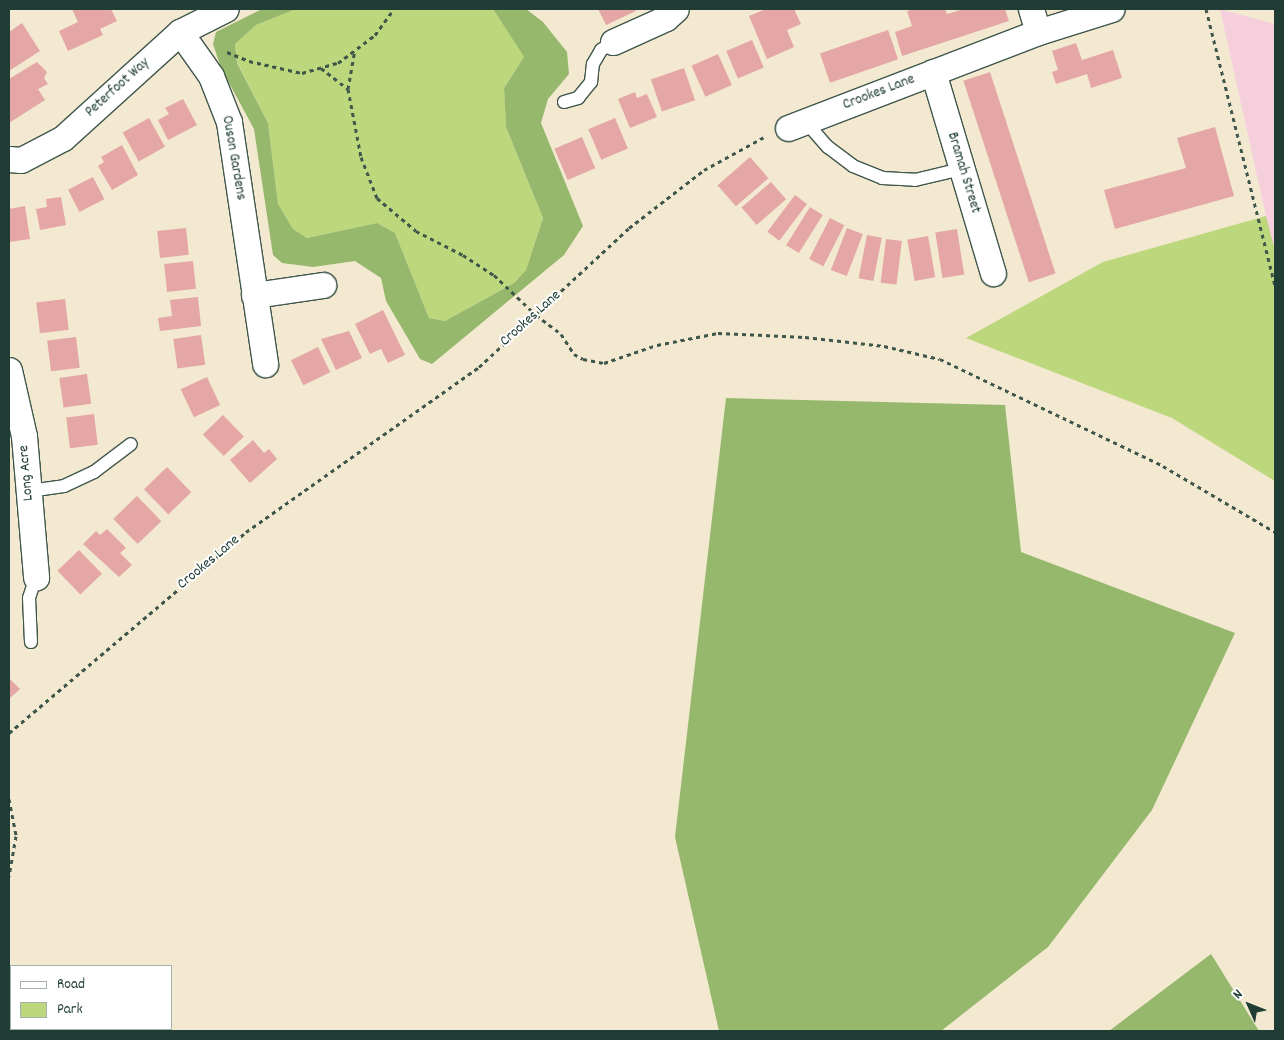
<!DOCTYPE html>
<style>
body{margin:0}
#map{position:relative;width:1284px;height:1040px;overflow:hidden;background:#f3e8d0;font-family:Dekko,sans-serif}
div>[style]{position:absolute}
.built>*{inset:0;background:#f5cfdb}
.green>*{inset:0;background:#bcd77c}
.forest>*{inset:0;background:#95b86c}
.building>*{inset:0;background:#e4a7a6;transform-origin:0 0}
.path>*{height:3px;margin-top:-1.5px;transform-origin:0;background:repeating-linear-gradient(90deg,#3f574b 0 4px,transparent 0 8px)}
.roads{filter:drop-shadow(1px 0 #3f574b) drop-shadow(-1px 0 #3f574b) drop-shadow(0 1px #3f574b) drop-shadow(0 -1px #3f574b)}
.lane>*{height:12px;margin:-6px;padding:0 6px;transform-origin:6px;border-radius:6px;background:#fff}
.street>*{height:25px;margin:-12.5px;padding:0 12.5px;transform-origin:12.5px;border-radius:12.5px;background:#fff}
span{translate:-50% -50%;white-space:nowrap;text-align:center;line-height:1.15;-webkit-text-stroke:4px #fff;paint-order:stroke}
.street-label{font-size:15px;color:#1f3d34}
.frame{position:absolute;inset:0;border:10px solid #1f3d34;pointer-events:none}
.legend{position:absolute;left:10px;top:965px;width:162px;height:65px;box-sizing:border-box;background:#fff;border:1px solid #a5b1ae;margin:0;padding:6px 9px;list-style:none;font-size:15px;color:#1f3d34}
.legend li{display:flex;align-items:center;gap:10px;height:25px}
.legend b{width:25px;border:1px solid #a5b1ae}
.north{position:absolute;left:1224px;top:980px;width:50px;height:50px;-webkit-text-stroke:4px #fff;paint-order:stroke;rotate:314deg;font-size:14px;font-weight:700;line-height:20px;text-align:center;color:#1f3d34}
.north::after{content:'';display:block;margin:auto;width:18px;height:22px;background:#1f3d34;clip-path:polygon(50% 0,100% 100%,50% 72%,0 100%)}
</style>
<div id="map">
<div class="built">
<i style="clip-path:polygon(1220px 9px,1275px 24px,1275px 257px,1266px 216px)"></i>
</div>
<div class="green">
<i style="clip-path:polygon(296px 9px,493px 9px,524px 57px,504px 88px,506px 127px,543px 218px,526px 270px,514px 283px,445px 321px,429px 318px,395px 233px,377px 223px,307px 238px,293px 229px,278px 204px,268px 123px,237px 62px,235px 44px,256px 25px)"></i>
<i style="clip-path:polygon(1266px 216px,1275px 251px,1275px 481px,1172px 418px,966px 338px,1103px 262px)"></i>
</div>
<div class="forest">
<i style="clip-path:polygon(262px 9px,296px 9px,256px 25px,235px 44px,237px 63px,268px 123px,278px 204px,293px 229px,307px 238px,377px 223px,395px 233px,429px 318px,445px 321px,514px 283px,526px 270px,543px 218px,506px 127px,504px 88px,524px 57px,493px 9px,526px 9px,543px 22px,567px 52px,569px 74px,548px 99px,541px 123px,583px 226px,564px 255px,432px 364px,420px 359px,386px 301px,381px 278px,355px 261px,313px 267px,282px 263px,273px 255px,254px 129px,221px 68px,213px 44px,216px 32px)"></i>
<i style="clip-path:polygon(726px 398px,1005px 405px,1021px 552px,1235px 633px,1152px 810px,1048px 947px,941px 1031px,719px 1031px,675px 837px)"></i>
<i style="clip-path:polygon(1211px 954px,1259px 1031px,1109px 1031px)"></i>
</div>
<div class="building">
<i style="clip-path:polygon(72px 9px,111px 9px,117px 21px,100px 29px,103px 35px,68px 51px,59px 31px,78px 22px)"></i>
<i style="clip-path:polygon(598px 9px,635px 9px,636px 11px,606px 25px)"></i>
<i style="clip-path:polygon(766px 9px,794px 9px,801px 24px,787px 30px,794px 47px,767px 59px,749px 16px)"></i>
<i style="clip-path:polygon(914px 9px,945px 9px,947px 14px,964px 9px,1005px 9px,1009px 21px,902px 56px,895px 32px,912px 26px,907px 11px)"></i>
<i style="clip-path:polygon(22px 23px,40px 51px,9px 71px,9px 32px)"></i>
<i style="left:888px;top:30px;width:31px;height:72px;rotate:71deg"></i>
<i style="left:752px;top:40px;width:30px;height:28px;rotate:67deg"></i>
<i style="clip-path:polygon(1076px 43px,1082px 60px,1113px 50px,1122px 78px,1091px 88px,1087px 74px,1056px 84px,1052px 72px,1058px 70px,1052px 51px)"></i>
<i style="left:718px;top:54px;width:34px;height:29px;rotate:66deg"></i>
<i style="clip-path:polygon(37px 62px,47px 72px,44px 78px,48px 84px,38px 89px,45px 100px,9px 123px,9px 79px)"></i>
<i style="left:684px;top:68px;width:34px;height:35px;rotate:71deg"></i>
<i style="left:990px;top:72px;width:212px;height:28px;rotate:72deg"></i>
<i style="clip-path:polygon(635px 92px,637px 98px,647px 94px,657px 117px,630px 128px,618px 99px)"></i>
<i style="clip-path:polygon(183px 99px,197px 125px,168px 140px,158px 120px,169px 114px,165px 108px)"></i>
<i style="left:149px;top:118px;width:33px;height:30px;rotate:61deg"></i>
<i style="left:615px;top:118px;width:33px;height:29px;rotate:67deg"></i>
<i style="clip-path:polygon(1215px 127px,1234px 196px,1115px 229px,1104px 190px,1186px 168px,1177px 138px)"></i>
<i style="left:582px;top:137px;width:34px;height:30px;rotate:67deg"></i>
<i style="clip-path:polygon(122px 145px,138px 175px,112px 190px,98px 166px,104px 162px,101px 157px)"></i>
<i style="left:750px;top:157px;width:28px;height:43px;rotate:49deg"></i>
<i style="left:93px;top:177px;width:25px;height:28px;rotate:63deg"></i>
<i style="left:771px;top:182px;width:23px;height:39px;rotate:49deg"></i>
<i style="left:795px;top:195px;width:15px;height:46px;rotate:37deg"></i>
<i style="clip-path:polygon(61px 197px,66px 225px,40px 230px,36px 209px,47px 207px,46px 199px)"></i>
<i style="clip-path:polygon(25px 206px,30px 239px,9px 242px,9px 209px)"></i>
<i style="left:810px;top:207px;width:15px;height:45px;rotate:32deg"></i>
<i style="left:830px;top:218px;width:16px;height:46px;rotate:27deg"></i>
<i style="left:186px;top:228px;width:27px;height:29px;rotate:84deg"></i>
<i style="left:847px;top:228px;width:17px;height:45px;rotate:21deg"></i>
<i style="left:957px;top:229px;width:46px;height:22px;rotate:81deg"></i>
<i style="left:867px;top:235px;width:15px;height:44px;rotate:11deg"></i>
<i style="left:928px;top:236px;width:42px;height:21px;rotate:80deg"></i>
<i style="left:886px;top:239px;width:16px;height:44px;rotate:7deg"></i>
<i style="left:193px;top:261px;width:28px;height:29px;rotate:84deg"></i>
<i style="clip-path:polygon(198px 297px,201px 326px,160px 331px,158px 318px,172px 316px,170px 300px)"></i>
<i style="left:65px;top:299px;width:31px;height:29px;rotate:83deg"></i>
<i style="clip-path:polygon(383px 310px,405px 355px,388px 363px,381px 349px,370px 354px,355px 324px)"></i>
<i style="clip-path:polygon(349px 331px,362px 358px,336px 370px,321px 339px)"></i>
<i style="left:201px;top:335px;width:30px;height:28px;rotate:82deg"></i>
<i style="left:76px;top:337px;width:31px;height:29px;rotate:83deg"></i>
<i style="left:318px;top:347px;width:28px;height:30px;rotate:64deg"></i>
<i style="left:87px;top:374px;width:30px;height:28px;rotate:82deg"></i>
<i style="left:207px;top:377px;width:31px;height:29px;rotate:65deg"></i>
<i style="left:94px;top:414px;width:31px;height:28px;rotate:83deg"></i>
<i style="left:223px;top:415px;width:30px;height:28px;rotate:46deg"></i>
<i style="clip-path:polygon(253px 440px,264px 453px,269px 449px,277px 459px,250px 483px,230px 460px)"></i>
<i style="left:167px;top:467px;width:35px;height:32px;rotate:46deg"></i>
<i style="left:137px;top:496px;width:35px;height:33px;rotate:46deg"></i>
<i style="clip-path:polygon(107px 529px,126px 548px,120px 553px,132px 565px,119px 577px,83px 544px,96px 531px,100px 535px)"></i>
<i style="left:79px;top:550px;width:33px;height:30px;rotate:46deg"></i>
<i style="clip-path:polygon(9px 678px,20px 689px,9px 699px)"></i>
</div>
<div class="path">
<i style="left:1206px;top:9px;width:285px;rotate:76deg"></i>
<i style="left:227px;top:52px;width:24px;rotate:22deg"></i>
<i style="left:249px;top:61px;width:54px;rotate:12.8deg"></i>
<i style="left:302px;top:73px;width:37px;rotate:-16deg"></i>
<i style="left:338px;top:63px;width:46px;rotate:-37.1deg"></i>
<i style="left:375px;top:35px;width:32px;rotate:-54deg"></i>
<i style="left:321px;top:68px;width:34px;rotate:38deg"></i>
<i style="left:348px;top:89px;width:69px;rotate:79.2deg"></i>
<i style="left:361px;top:157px;width:44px;rotate:68.7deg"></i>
<i style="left:377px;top:198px;width:51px;rotate:40.2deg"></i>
<i style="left:416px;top:231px;width:53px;rotate:27.1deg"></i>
<i style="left:463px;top:255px;width:37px;rotate:33deg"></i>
<i style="left:494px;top:275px;width:58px;rotate:43.6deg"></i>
<i style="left:536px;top:315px;width:31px;rotate:37deg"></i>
<i style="left:561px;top:334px;width:24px;rotate:57deg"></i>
<i style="left:574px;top:354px;width:10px;rotate:29deg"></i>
<i style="left:583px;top:359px;width:21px;rotate:11deg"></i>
<i style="left:604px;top:363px;width:56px;rotate:-18.8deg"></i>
<i style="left:657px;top:345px;width:62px;rotate:-11.1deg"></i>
<i style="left:718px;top:333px;width:87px;rotate:2.6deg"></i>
<i style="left:805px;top:337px;width:80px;rotate:6.5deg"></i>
<i style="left:884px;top:346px;width:57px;rotate:13.1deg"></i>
<i style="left:940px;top:359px;width:247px;rotate:25.6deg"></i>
<i style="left:1163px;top:466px;width:130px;rotate:30.5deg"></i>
<i style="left:348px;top:89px;width:39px;rotate:-80deg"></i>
<i style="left:9px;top:733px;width:311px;rotate:-40.3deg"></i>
<i style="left:246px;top:532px;width:286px;rotate:-35.3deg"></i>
<i style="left:479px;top:367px;width:205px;rotate:-42.8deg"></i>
<i style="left:629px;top:228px;width:95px;rotate:-37.7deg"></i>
<i style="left:704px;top:170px;width:68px;rotate:-28.8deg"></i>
<i style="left:9px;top:799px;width:38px;rotate:79deg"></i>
<i style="left:16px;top:836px;width:41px;rotate:99.9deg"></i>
</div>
<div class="roads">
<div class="lane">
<i style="left:564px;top:102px;width:15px;rotate:-16deg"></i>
<i style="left:578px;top:98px;width:21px;rotate:-51deg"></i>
<i style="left:591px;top:82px;width:18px;rotate:-84deg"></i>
<i style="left:593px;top:64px;width:16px;rotate:-60deg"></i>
<i style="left:601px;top:50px;width:14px;rotate:-34deg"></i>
<i style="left:805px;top:121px;width:35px;rotate:49deg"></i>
<i style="left:828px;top:147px;width:31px;rotate:37deg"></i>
<i style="left:853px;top:166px;width:31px;rotate:22deg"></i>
<i style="left:882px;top:178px;width:33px;rotate:3deg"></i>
<i style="left:915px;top:180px;width:47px;rotate:-13.4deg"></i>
<i style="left:29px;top:491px;width:35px;rotate:-8deg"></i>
<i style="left:64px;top:486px;width:33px;rotate:-25deg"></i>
<i style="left:94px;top:472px;width:46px;rotate:-37.1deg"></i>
<i style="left:31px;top:642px;width:44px;rotate:-92.6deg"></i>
<i style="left:29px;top:598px;width:22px;rotate:-72deg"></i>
</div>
<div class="street">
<i style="left:1031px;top:9px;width:24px;rotate:73deg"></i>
<i style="left:180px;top:32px;width:54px;rotate:54.8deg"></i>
<i style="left:211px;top:76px;width:49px;rotate:68.6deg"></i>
<i style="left:229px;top:122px;width:245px;rotate:81.5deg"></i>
<i style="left:613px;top:42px;width:58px;rotate:-24.4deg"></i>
<i style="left:666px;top:18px;width:13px;rotate:-42deg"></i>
<i style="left:933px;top:72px;width:210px;rotate:73.4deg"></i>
<i style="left:788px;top:128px;width:268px;rotate:-21deg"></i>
<i style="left:1038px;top:32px;width:77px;rotate:-17.3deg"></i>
<i style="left:9px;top:159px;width:12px;rotate:5deg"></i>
<i style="left:21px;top:160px;width:47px;rotate:-27.6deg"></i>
<i style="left:63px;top:138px;width:158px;rotate:-42.2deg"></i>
<i style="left:180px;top:32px;width:51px;rotate:-26.6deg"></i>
<i style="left:254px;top:295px;width:70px;rotate:-8.2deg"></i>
<i style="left:9px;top:370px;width:68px;rotate:77.2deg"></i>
<i style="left:24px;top:436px;width:142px;rotate:85.1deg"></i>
</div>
</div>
<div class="street-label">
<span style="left:118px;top:88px;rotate:-42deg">Peterfoot Way</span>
<span style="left:879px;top:93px;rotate:-21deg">Crookes Lane</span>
<span style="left:233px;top:158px;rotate:80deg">Ouson Gardens</span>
<span style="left:963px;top:173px;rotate:73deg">Bramah Street</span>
<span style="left:531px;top:319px;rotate:-42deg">Crookes Lane</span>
<span style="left:27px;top:473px;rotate:-95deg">Long Acre</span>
<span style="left:209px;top:563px;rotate:-40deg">Crookes Lane</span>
</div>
<div class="frame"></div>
<ul class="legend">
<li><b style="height:6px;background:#fff"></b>Road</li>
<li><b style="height:14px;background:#bcd77c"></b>Park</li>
</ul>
<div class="north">N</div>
</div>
